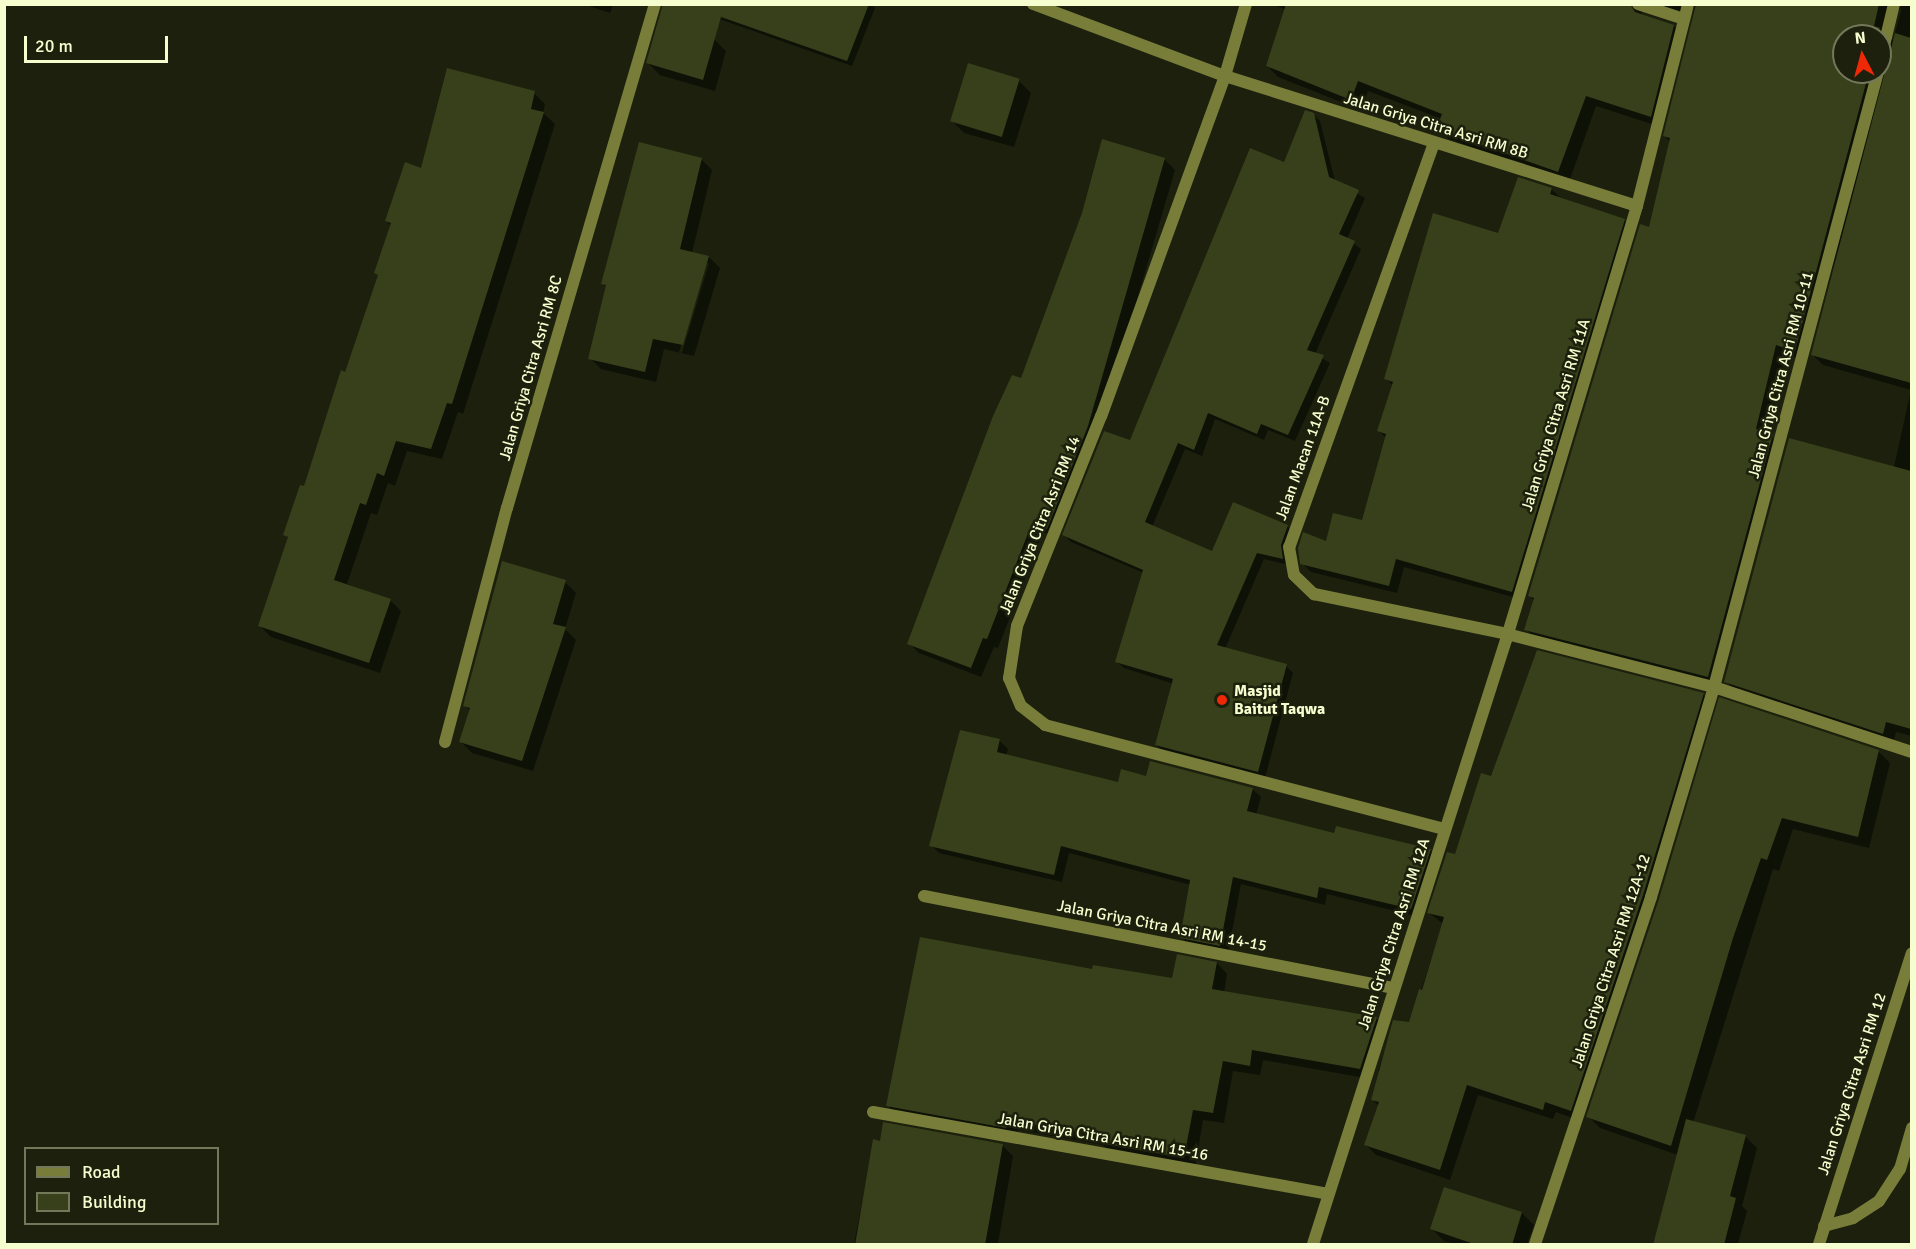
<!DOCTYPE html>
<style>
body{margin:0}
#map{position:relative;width:1916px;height:1249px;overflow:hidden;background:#1c200d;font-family:Signika,sans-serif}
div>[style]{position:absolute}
.shadow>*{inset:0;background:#0007}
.building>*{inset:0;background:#37401a;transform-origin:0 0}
.minor>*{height:12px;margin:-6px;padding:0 6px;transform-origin:6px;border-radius:6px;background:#787d3a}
.dots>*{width:16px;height:16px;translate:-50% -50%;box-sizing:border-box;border:3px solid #1c200d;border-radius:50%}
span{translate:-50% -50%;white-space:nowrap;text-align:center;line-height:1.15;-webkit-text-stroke:5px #1c200d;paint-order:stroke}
.street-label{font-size:16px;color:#f6fdce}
.poi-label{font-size:16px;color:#f6fdce;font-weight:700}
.left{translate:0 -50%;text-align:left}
.frame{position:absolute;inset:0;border:6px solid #f6fdce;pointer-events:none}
.legend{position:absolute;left:24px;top:1147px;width:195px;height:78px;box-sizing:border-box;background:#1c200d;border:2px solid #73785a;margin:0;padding:8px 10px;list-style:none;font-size:18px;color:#f6fdce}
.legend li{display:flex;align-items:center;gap:12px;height:30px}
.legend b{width:30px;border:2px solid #73785a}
.north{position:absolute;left:1832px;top:24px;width:60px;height:60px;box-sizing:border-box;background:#1c200d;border:2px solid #73785a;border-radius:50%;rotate:354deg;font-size:16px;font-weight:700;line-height:24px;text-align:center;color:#f6fdce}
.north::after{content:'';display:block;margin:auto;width:21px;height:27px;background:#ef2908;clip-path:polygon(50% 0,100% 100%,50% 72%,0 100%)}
.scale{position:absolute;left:24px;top:36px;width:144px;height:27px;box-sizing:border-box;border:3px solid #f6fdce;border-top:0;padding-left:8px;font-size:18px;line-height:21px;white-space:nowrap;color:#f6fdce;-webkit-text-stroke:4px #1c200d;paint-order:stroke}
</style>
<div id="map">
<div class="shadow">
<i style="clip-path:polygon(583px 4px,613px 4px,610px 13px)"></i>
<i style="clip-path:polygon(704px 4px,871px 4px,875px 8px,852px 66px,708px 15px)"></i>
<i style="clip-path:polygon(evenodd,1272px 4px,1912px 4px,1912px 736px,1896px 732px,1893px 743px,1736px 692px,1726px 681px,1894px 467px,1911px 390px,1823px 365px,1813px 355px,1851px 205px,1806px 360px,1786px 355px,1767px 434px,1783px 446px,1719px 687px,1536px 640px,1526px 629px,1534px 601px,1530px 596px,1650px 229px,1670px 142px,1665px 136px,1695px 7px,1689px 18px,1642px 9px,1641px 15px,1674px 26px,1684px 37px,1661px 127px,1596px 106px,1569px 182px,1449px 139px,1438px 129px,1442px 119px,1368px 91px,1361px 110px,1278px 77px,1267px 66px,1286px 10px,1272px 4px,1902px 8px,1893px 40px,1891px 39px,1896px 13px,1902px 8px,1272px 4px,1844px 36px,1880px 36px,1880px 72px,1844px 72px,1844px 36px)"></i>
<i style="clip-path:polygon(714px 39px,726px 51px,715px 91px,660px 75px,648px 63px)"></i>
<i style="clip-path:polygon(1019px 81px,1031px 93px,1014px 147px,964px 133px,952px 121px)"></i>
<i style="clip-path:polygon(534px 93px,545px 104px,543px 113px,555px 124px,463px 414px,458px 412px,442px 459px,407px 451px,395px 486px,388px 483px,377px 515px,371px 513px,347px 584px,390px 600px,401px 611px,380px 673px,271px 637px,260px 626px,289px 539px,285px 535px,305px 488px,379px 276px,376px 273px,392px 226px,386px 221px,422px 170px)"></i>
<i style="clip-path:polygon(1313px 114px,1320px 121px,1335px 181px,1365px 198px,1347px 239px,1361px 249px,1315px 354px,1330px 363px,1295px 441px,1268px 430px,1264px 440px,1215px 419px,1202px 456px,1185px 449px,1152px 527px,1212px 553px,1287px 526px,1294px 534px,1289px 565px,1264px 559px,1225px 649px,1286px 666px,1293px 673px,1265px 778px,1164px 752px,1156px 745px,1174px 684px,1124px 668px,1116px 661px,1144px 573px,1071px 542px,1064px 535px,1131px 442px)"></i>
<i style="clip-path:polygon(1103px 141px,1165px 160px,1175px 170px,1097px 436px,1057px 538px,1043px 532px,998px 648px,994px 647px,981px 677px,919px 653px,909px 643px,1022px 380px,1084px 214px)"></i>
<i style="clip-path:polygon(evenodd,701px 159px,712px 170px,692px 253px,709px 257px,720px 268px,694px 356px,664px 349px,656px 382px,601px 369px,590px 358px,607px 288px,603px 283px,701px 159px,706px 263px,709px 263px,682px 353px,679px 352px,706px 263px)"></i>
<i style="clip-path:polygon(1551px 189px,1560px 197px,1624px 220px,1632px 229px,1520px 599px,1404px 567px,1397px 593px,1311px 572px,1302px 563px,1363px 521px,1386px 438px,1379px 431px,1393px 386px,1386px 378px,1499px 235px)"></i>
<i style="clip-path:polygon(565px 582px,576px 593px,565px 629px,576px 640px,533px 771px,472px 753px,461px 742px,471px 711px,465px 706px)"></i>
<i style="clip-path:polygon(1703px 694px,1713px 705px,1581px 1121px,1556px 1112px,1553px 1119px,1478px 1095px,1450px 1180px,1376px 1155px,1366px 1145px,1379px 1106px,1373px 1100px,1382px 1074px,1378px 1071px,1394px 1022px,1410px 1024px,1443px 924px,1429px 913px,1492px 778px)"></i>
<i style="clip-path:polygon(999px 740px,1008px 749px,1006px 756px,1119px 783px,1147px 777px,1252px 789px,1261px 797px,1256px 815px,1335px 835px,1430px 850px,1438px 858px,1419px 917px,1327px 894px,1325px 905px,1241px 884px,1228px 953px,1189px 945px,1181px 937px,1191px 885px,1069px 853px,1062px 882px,939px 853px,931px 845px)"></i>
<i style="clip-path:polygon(1878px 751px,1890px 763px,1869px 848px,1793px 829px,1779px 871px,1773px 869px,1693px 1123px,1745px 1136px,1757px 1148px,1742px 1206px,1747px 1211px,1738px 1244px,1654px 1244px,1678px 1155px,1600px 1128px,1588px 1116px,1660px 900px)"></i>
<i style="clip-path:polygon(1217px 963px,1227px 974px,1224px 993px,1376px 1018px,1387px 1029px,1371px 1079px,1263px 1060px,1260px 1075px,1233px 1071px,1224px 1123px,1203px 1120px,1195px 1168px,1111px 1153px,1103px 1145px,1018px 1130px,1016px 1137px,899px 1116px,888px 1106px,1094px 971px,1173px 979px)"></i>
<i style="clip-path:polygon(874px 1141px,1002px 1145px,1013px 1156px,998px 1244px,854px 1244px)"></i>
<i style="clip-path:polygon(1522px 1213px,1534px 1225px,1527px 1244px,1455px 1244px,1444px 1241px,1432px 1229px)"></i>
</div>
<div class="building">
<i style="clip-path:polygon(663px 4px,869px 4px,847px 61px,721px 17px,703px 80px,646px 63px)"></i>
<i style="clip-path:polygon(1286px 4px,1630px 4px,1635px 12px,1674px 25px,1651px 117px,1586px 96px,1558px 172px,1436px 129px,1442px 114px,1358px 81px,1351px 100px,1266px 66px)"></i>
<i style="clip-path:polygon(1696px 4px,1879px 4px,1874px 26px,1880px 28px,1878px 36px,1844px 36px,1844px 72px,1869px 72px,1795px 351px,1776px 345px,1756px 429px,1773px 434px,1708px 677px,1524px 630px,1534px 598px,1528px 596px,1640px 224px,1649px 227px,1670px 138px,1663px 136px)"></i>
<i style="clip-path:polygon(1895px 33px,1911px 38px,1911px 383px,1811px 355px)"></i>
<i style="left:968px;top:63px;width:54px;height:61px;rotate:17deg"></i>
<i style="clip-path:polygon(447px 68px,535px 91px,531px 109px,544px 112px,452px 404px,447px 403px,431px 449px,396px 441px,384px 476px,377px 473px,366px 505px,360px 503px,334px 580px,391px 599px,369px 663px,258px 626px,288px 537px,283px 535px,300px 485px,304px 486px,341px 370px,345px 372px,378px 275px,374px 273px,391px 223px,385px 221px,405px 162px,421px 168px)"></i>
<i style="clip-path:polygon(1305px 110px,1314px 113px,1329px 177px,1359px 190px,1339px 234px,1355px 241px,1307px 350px,1324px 355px,1288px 435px,1261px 424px,1257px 434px,1208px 413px,1194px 450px,1178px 443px,1145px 522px,1212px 551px,1233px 502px,1288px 525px,1281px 545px,1283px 559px,1257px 553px,1217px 645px,1287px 664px,1258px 772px,1155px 745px,1173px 679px,1115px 662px,1143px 570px,1062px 535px,1104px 431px,1130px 440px,1250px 148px,1284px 162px)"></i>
<i style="clip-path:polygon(1102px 139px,1165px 158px,1088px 426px,1047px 529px,1032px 523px,987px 639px,983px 638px,971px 668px,907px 644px,993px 416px,1012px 375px,1021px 378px,1082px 213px)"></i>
<i style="clip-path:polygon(639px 142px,702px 158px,680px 249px,709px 256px,683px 345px,653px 339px,645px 372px,588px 359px,606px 285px,601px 284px)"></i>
<i style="clip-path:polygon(1518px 177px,1552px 188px,1550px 194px,1625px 219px,1512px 592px,1396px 559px,1389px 586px,1300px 564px,1298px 548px,1303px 532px,1326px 541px,1333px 513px,1362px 520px,1386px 434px,1377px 431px,1393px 382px,1384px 379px,1433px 213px,1498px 233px)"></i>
<i style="clip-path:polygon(1789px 438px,1911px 471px,1911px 729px,1886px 722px,1883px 734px,1724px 682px)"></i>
<i style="clip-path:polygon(502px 561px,566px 580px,553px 624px,566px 627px,522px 761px,459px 742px,470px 708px,463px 706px)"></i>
<i style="clip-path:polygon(1537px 650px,1704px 693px,1643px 895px,1571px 1111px,1545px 1102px,1543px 1110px,1467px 1085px,1440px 1170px,1364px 1145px,1379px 1102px,1371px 1100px,1393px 1020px,1409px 1022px,1419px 989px,1422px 990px,1444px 917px,1427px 913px,1447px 852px,1455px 854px,1481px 773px,1491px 776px)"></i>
<i style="clip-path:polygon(1719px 697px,1879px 750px,1858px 837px,1782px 818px,1767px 860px,1761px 858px,1733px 938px,1671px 1146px,1586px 1117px,1659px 899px)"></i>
<i style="clip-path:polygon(960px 730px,1000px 739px,997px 752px,1118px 782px,1121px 769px,1146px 776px,1150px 761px,1253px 788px,1247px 811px,1334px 833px,1336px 826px,1431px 849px,1411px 909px,1319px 887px,1317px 898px,1233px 877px,1220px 946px,1180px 938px,1190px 880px,1061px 846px,1054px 875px,929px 846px)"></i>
<i style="clip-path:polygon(920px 937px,1092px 969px,1093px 965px,1172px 978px,1177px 954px,1217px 962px,1212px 989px,1377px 1017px,1360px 1069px,1252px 1050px,1250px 1066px,1223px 1061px,1213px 1113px,1193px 1110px,1184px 1158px,1099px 1143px,1100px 1136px,1007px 1120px,1006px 1128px,886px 1106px)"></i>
<i style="clip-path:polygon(1686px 1119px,1746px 1135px,1730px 1196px,1736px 1198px,1724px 1245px,1653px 1245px)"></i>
<i style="clip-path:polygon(883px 1122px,1003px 1144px,985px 1245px,855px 1245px,873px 1139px,880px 1141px)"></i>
<i style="clip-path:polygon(1444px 1187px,1522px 1212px,1512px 1245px,1477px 1245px,1430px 1229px)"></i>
</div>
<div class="minor">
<i style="left:1033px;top:4px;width:205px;rotate:20.6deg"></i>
<i style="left:1225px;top:76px;width:432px;rotate:17.5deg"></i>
<i style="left:1246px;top:4px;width:75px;rotate:106.3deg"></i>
<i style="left:1225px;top:76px;width:362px;rotate:110deg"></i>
<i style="left:1101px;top:416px;width:226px;rotate:111.8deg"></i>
<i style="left:1017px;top:626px;width:53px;rotate:98.7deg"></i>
<i style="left:1009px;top:678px;width:30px;rotate:67deg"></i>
<i style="left:1021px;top:706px;width:31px;rotate:38deg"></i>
<i style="left:1045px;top:725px;width:413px;rotate:14.6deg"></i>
<i style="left:1638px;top:4px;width:48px;rotate:18.1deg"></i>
<i style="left:1880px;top:62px;width:60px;rotate:-76.4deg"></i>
<i style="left:1434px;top:143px;width:429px;rotate:109.7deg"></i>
<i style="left:1289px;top:547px;width:28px;rotate:80deg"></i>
<i style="left:1294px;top:575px;width:28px;rotate:44deg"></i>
<i style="left:1314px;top:594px;width:197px;rotate:11.7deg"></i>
<i style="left:1507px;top:634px;width:214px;rotate:14.4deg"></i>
<i style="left:1714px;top:687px;width:208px;rotate:18.2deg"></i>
<i style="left:445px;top:742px;width:242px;rotate:-75.2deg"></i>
<i style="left:507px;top:508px;width:525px;rotate:-73.64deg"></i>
<i style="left:924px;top:896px;width:479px;rotate:11.1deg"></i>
<i style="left:873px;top:1112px;width:461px;rotate:10.2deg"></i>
<i style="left:1824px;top:1226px;width:30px;rotate:-15deg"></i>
<i style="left:1853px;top:1218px;width:31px;rotate:-33deg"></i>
<i style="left:1879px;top:1201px;width:38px;rotate:-57deg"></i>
<i style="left:1900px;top:1169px;width:43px;rotate:-73.7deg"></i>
<i style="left:1313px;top:1244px;width:634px;rotate:-72.28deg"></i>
<i style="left:1506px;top:640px;width:453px;rotate:-73.2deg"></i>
<i style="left:1637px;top:206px;width:208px;rotate:-75.8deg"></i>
<i style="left:1535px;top:1244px;width:366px;rotate:-71.5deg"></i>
<i style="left:1651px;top:897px;width:219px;rotate:-73.3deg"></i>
<i style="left:1714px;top:687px;width:636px;rotate:-75.07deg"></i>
<i style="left:1819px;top:1244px;width:305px;rotate:-72.3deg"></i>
</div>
<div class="dots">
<i style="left:1222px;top:700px;background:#ef2908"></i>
</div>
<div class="street-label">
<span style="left:1436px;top:126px;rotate:17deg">Jalan Griya Citra Asri RM 8B</span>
<span style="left:531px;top:368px;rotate:-74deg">Jalan Griya Citra Asri RM 8C</span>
<span style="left:1781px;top:375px;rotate:-75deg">Jalan Griya Citra Asri RM 10-11</span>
<span style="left:1556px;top:415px;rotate:-73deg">Jalan Griya Citra Asri RM 11A</span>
<span style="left:1303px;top:458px;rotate:-70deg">Jalan Macan 11A-B</span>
<span style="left:1040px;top:525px;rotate:-68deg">Jalan Griya Citra Asri RM 14</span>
<span style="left:1162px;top:926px;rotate:11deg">Jalan Griya Citra Asri RM 14-15</span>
<span style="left:1394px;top:934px;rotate:-72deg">Jalan Griya Citra Asri RM 12A</span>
<span style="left:1611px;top:961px;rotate:-72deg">Jalan Griya Citra Asri RM 12A-12</span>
<span style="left:1852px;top:1084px;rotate:-72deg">Jalan Griya Citra Asri RM 12</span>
<span style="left:1103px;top:1137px;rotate:10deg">Jalan Griya Citra Asri RM 15-16</span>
</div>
<div class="poi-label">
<span class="left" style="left:1234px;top:700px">Masjid<br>Baitut Taqwa</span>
</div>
<div class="frame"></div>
<ul class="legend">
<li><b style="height:8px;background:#787d3a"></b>Road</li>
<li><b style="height:16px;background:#37401a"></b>Building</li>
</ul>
<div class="north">N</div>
<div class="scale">20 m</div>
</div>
